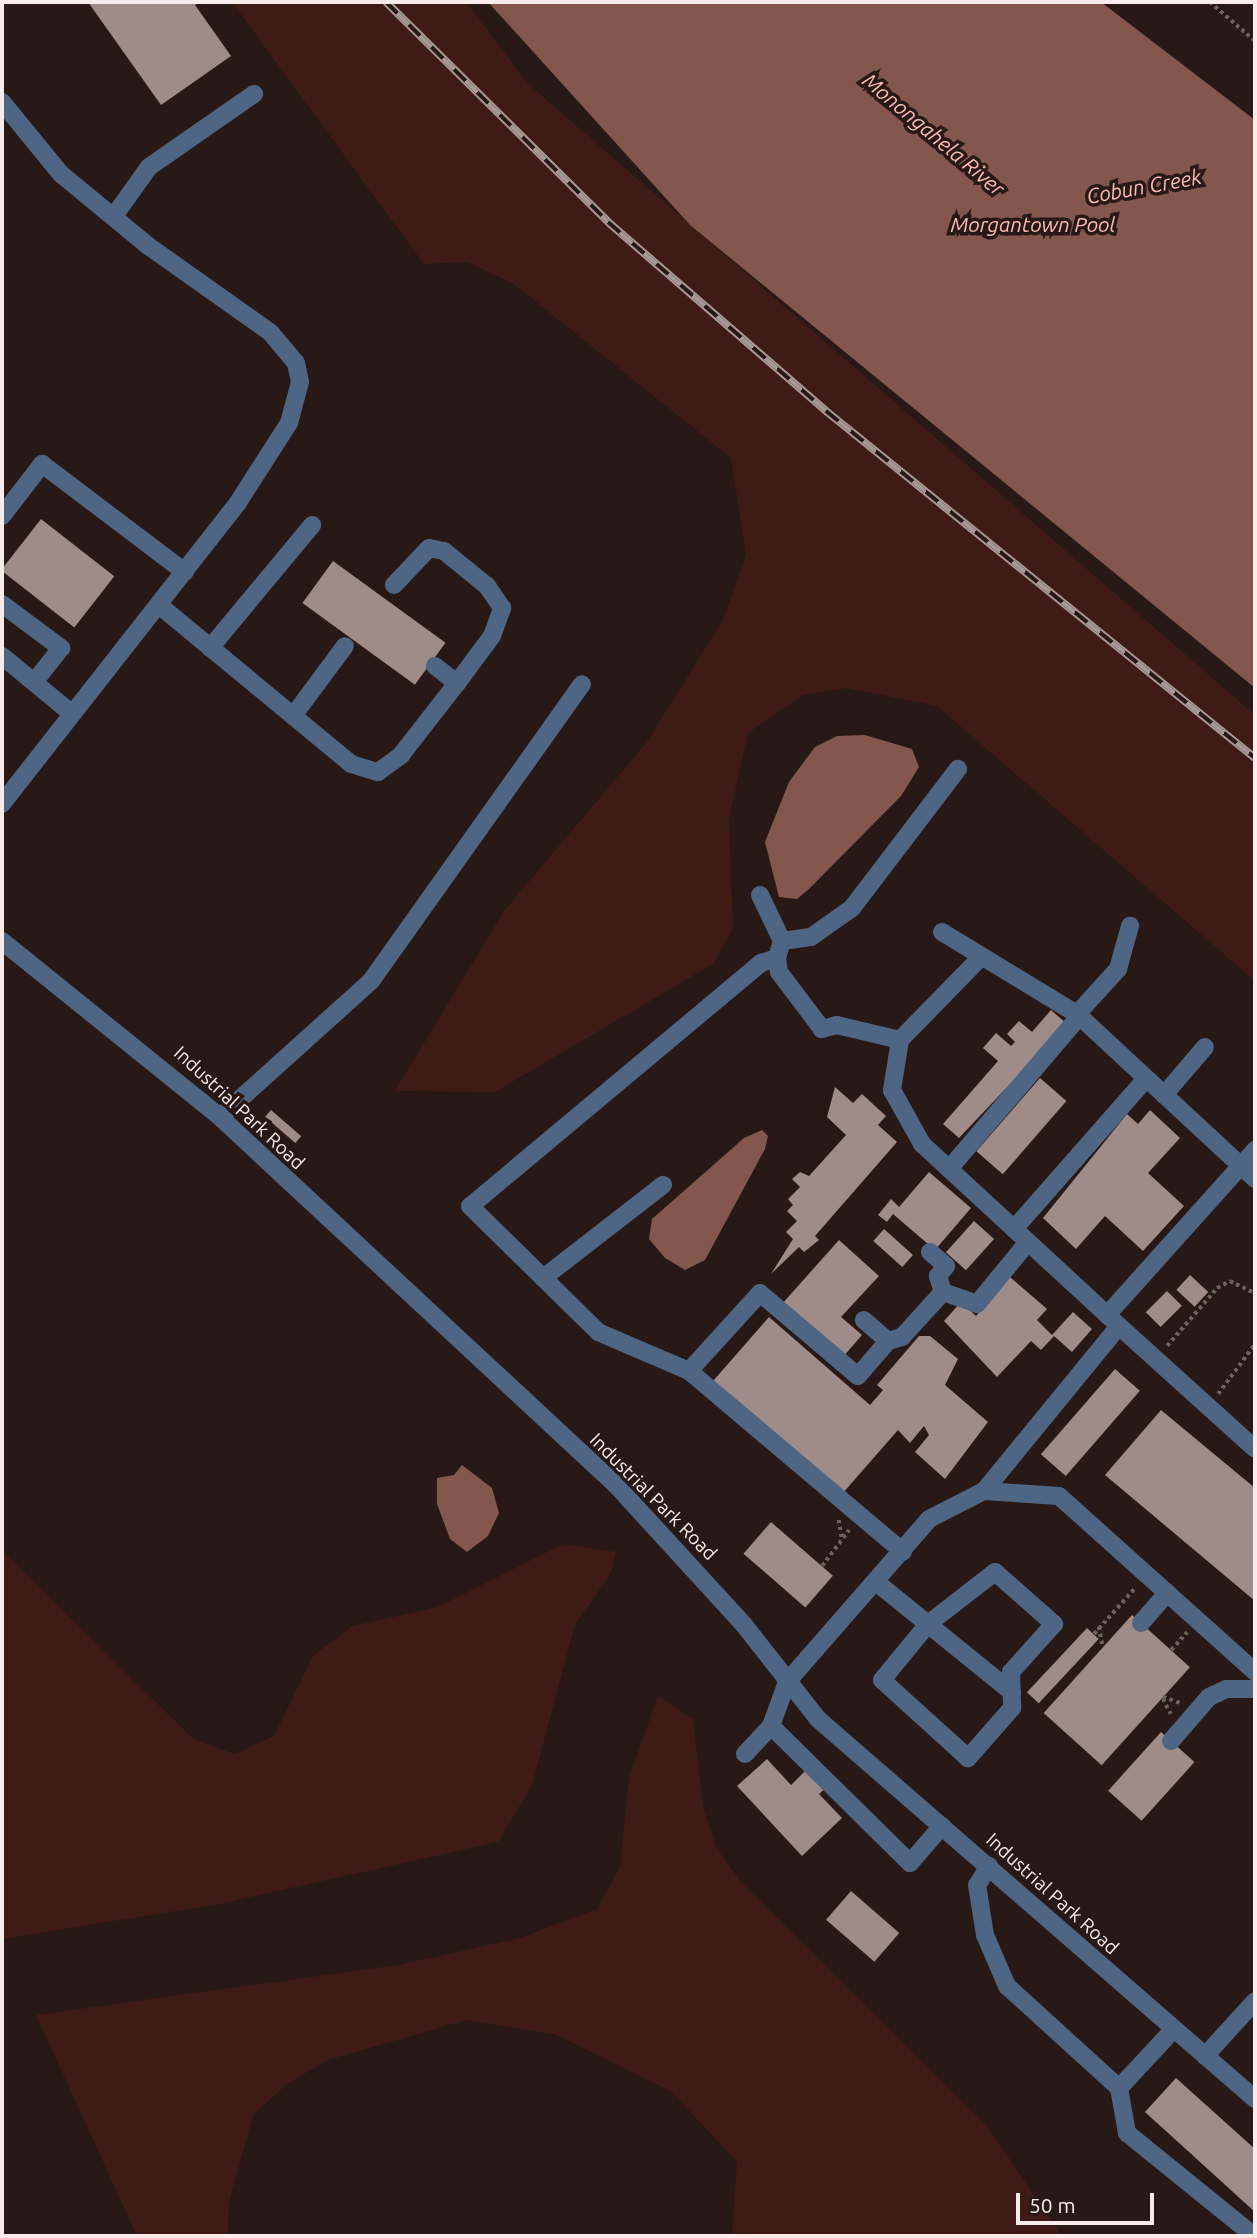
<!DOCTYPE html>
<style>
body{margin:0}
#map{position:relative;width:1257px;height:2238px;overflow:hidden;background:#281916;font-family:Ubuntu,sans-serif}
div>[style]{position:absolute}
.green>*{inset:0;background:#3f1b15}
.water>*{inset:0;background:#83564e}
.building>*{inset:0;background:#9f8b87;transform-origin:0 0}
.path>*{height:3.5px;margin-top:-1.75px;transform-origin:0;background:repeating-linear-gradient(90deg,#6e615e 0 3.5px,transparent 0 7px)}
.minor>*{height:18px;margin:-9px;padding:0 9px;transform-origin:9px;border-radius:9px;background:#4e6583}
.rail>*{height:8px;margin-top:-4px;transform-origin:0;background:repeating-linear-gradient(90deg,#281916 0 16px,#a59895 0 32px);box-sizing:border-box;border-block:2px solid #a59895}
span{translate:-50% -50%;white-space:nowrap;text-align:center;line-height:1.15;-webkit-text-stroke:7px #281916;paint-order:stroke}
.street-label{font-size:19px;color:#f7ece9}
.water-label{font-size:21px;color:#fabcb1;font-style:italic}
.frame{position:absolute;inset:0;border:4px solid #f7ece9;pointer-events:none}
.scale{position:absolute;left:1016px;top:2193px;width:138px;height:32px;box-sizing:border-box;border:4px solid #f7ece9;border-top:0;padding-left:9px;font-size:21px;line-height:24px;white-space:nowrap;color:#f7ece9;-webkit-text-stroke:5px #281916;paint-order:stroke}
</style>
<div id="map">
<div class="green">
<i style="clip-path:polygon(232px 2px,466px 2px,527px 83px,1255px 715px,1255px 981px,937px 706px,847px 688px,803px 695px,748px 733px,729px 819px,733px 929px,713px 964px,495px 1092px,395px 1091px,504px 911px,647px 742px,723px 620px,746px 555px,731px 458px,514px 284px,468px 262px,424px 264px)"></i>
<i style="clip-path:polygon(563px 1544px,616px 1552px,611px 1573px,575px 1625px,532px 1785px,498px 1842px,219px 1904px,2px 1939px,2px 1550px,193px 1739px,235px 1754px,274px 1736px,313px 1656px,352px 1626px,438px 1607px)"></i>
<i style="clip-path:polygon(658px 1696px,693px 1719px,703px 1806px,716px 1847px,740px 1881px,987px 2126px,1062px 2236px,732px 2236px,737px 2162px,671px 2091px,554px 2034px,466px 2020px,328px 2060px,287px 2084px,253px 2115px,229px 2202px,228px 2236px,137px 2236px,36px 2015px,398px 1965px,520px 1938px,597px 1909px,620px 1867px,629px 1777px)"></i>
</div>
<div class="water">
<i style="clip-path:polygon(488px 2px,1101px 2px,1255px 120px,1255px 688px,690px 225px)"></i>
<i style="clip-path:polygon(865px 735px,912px 749px,919px 767px,901px 796px,809px 889px,797px 899px,779px 897px,765px 842px,789px 782px,815px 747px,837px 736px)"></i>
<i style="clip-path:polygon(762px 1130px,768px 1136px,765px 1149px,705px 1260px,685px 1270px,665px 1258px,649px 1239px,652px 1219px,744px 1138px)"></i>
<i style="clip-path:polygon(462px 1465px,492px 1488px,499px 1513px,488px 1536px,467px 1552px,450px 1539px,437px 1504px,437px 1478px,454px 1475px)"></i>
</div>
<div class="building">
<i style="clip-path:polygon(88px 2px,201px 2px,195px 5px,231px 56px,161px 105px)"></i>
<i style="left:41px;top:519px;width:93px;height:65px;rotate:38deg"></i>
<i style="left:333px;top:561px;width:139px;height:52px;rotate:36deg"></i>
<i style="clip-path:polygon(1051px 1010px,1067px 1024px,959px 1138px,943px 1124px,998px 1061px,983px 1048px,996px 1033px,1011px 1046px,1015px 1042px,1007px 1034px,1019px 1021px,1032px 1032px)"></i>
<i style="left:1040px;top:1078px;width:35px;height:97px;rotate:41deg"></i>
<i style="clip-path:polygon(835px 1087px,853px 1103px,862px 1094px,886px 1116px,878px 1125px,897px 1142px,815px 1236px,819px 1240px,804px 1252px,799px 1247px,771px 1274px,793px 1239px,786px 1232px,797px 1221px,787px 1211px,793px 1205px,788px 1199px,800px 1187px,792px 1179px,800px 1172px,809px 1176px,846px 1135px,827px 1117px)"></i>
<i style="left:271px;top:1110px;width:40px;height:9px;rotate:41deg"></i>
<i style="clip-path:polygon(1150px 1110px,1180px 1138px,1148px 1173px,1184px 1206px,1143px 1251px,1105px 1216px,1076px 1249px,1043px 1218px,1127px 1114px,1138px 1124px)"></i>
<i style="clip-path:polygon(929px 1172px,971px 1208px,935px 1250px,893px 1214px,887px 1222px,878px 1215px,891px 1199px,899px 1207px)"></i>
<i style="left:974px;top:1221px;width:27px;height:42px;rotate:42deg"></i>
<i style="left:884px;top:1229px;width:39px;height:16px;rotate:42deg"></i>
<i style="clip-path:polygon(839px 1240px,879px 1276px,841px 1317px,862px 1335px,842px 1358px,782px 1304px)"></i>
<i style="left:1190px;top:1275px;width:25px;height:20px;rotate:43deg"></i>
<i style="clip-path:polygon(1010px 1277px,1047px 1309px,1037px 1320px,1052px 1335px,1073px 1312px,1092px 1329px,1072px 1352px,1054px 1336px,1041px 1350px,1031px 1341px,997px 1377px,944px 1321px,961px 1302px,976px 1316px)"></i>
<i style="left:1167px;top:1291px;width:21px;height:30px;rotate:45deg"></i>
<i style="clip-path:polygon(769px 1317px,870px 1405px,883px 1390px,877px 1385px,919px 1336px,930px 1336px,958px 1359px,945px 1385px,988px 1422px,945px 1479px,915px 1452px,929px 1435px,924px 1426px,910px 1443px,898px 1430px,842px 1494px,713px 1381px)"></i>
<i style="left:1115px;top:1369px;width:33px;height:113px;rotate:41deg"></i>
<i style="clip-path:polygon(1161px 1410px,1255px 1488px,1255px 1601px,1105px 1475px)"></i>
<i style="left:771px;top:1522px;width:82px;height:42px;rotate:41deg"></i>
<i style="left:1132px;top:1615px;width:78px;height:132px;rotate:42deg"></i>
<i style="left:1087px;top:1628px;width:16px;height:88px;rotate:43deg"></i>
<i style="left:1161px;top:1732px;width:45px;height:79px;rotate:42deg"></i>
<i style="clip-path:polygon(767px 1759px,791px 1785px,809px 1767px,827px 1787px,819px 1794px,842px 1818px,802px 1856px,737px 1786px)"></i>
<i style="left:851px;top:1891px;width:64px;height:38px;rotate:41deg"></i>
<i style="clip-path:polygon(1176px 2078px,1255px 2149px,1255px 2212px,1145px 2112px)"></i>
</div>
<div class="path">
<i style="left:1210px;top:2px;width:60px;rotate:40.9deg"></i>
<i style="left:1167px;top:1346px;width:77px;rotate:-49.2deg"></i>
<i style="left:1217px;top:1288px;width:15px;rotate:-28deg"></i>
<i style="left:1230px;top:1281px;width:28px;rotate:26deg"></i>
<i style="left:1218px;top:1394px;width:62px;rotate:-53.5deg"></i>
<i style="left:839px;top:1520px;width:20px;rotate:81deg"></i>
<i style="left:822px;top:1566px;width:45px;rotate:-53.1deg"></i>
<i style="left:1099px;top:1627px;width:20px;rotate:79deg"></i>
<i style="left:1094px;top:1634px;width:63px;rotate:-48.2deg"></i>
<i style="left:1171px;top:1650px;width:24px;rotate:-48deg"></i>
<i style="left:1163px;top:1697px;width:18px;rotate:19deg"></i>
<i style="left:1163px;top:1699px;width:17px;rotate:62deg"></i>
</div>
<div class="minor">
<i style="left:2px;top:102px;width:93px;rotate:50.7deg"></i>
<i style="left:61px;top:174px;width:112px;rotate:39.5deg"></i>
<i style="left:147px;top:245px;width:151px;rotate:35.3deg"></i>
<i style="left:270px;top:332px;width:40px;rotate:50deg"></i>
<i style="left:296px;top:363px;width:19px;rotate:78deg"></i>
<i style="left:300px;top:382px;width:42px;rotate:105deg"></i>
<i style="left:289px;top:423px;width:96px;rotate:122.7deg"></i>
<i style="left:237px;top:504px;width:381px;rotate:128.1deg"></i>
<i style="left:114px;top:216px;width:60px;rotate:-54.5deg"></i>
<i style="left:149px;top:167px;width:128px;rotate:-34.8deg"></i>
<i style="left:2px;top:516px;width:66px;rotate:-52.4deg"></i>
<i style="left:42px;top:464px;width:179px;rotate:37.1deg"></i>
<i style="left:2px;top:604px;width:74px;rotate:36.7deg"></i>
<i style="left:61px;top:648px;width:42px;rotate:128.2deg"></i>
<i style="left:159px;top:605px;width:249px;rotate:39.6deg"></i>
<i style="left:351px;top:764px;width:28px;rotate:17deg"></i>
<i style="left:378px;top:772px;width:29px;rotate:-36deg"></i>
<i style="left:401px;top:755px;width:91px;rotate:-52.1deg"></i>
<i style="left:457px;top:683px;width:59px;rotate:-53.3deg"></i>
<i style="left:492px;top:636px;width:30px;rotate:-70deg"></i>
<i style="left:502px;top:608px;width:27px;rotate:-124deg"></i>
<i style="left:487px;top:586px;width:55px;rotate:-140.9deg"></i>
<i style="left:444px;top:551px;width:15px;rotate:-169deg"></i>
<i style="left:429px;top:548px;width:51px;rotate:133.4deg"></i>
<i style="left:210px;top:648px;width:160px;rotate:-50.3deg"></i>
<i style="left:2px;top:656px;width:88px;rotate:39.5deg"></i>
<i style="left:435px;top:666px;width:28px;rotate:38deg"></i>
<i style="left:293px;top:716px;width:87px;rotate:-53.4deg"></i>
<i style="left:760px;top:895px;width:51px;rotate:64.4deg"></i>
<i style="left:942px;top:932px;width:158px;rotate:31.3deg"></i>
<i style="left:1077px;top:1014px;width:243px;rotate:42.8deg"></i>
<i style="left:2px;top:941px;width:280px;rotate:38.9deg"></i>
<i style="left:220px;top:1117px;width:539px;rotate:42.9deg"></i>
<i style="left:615px;top:1484px;width:191px;rotate:47.5deg"></i>
<i style="left:744px;top:1625px;width:120px;rotate:51.8deg"></i>
<i style="left:818px;top:1719px;width:579px;rotate:41.01deg"></i>
<i style="left:981px;top:957px;width:116px;rotate:134.3deg"></i>
<i style="left:900px;top:1040px;width:51px;rotate:99.1deg"></i>
<i style="left:892px;top:1090px;width:62px;rotate:60.9deg"></i>
<i style="left:922px;top:1144px;width:268px;rotate:42.7deg"></i>
<i style="left:777px;top:958px;width:18px;rotate:-74deg"></i>
<i style="left:782px;top:941px;width:29px;rotate:-8deg"></i>
<i style="left:811px;top:937px;width:50px;rotate:-35.3deg"></i>
<i style="left:852px;top:908px;width:175px;rotate:-52.7deg"></i>
<i style="left:1077px;top:1014px;width:61px;rotate:-47.7deg"></i>
<i style="left:1118px;top:969px;width:45px;rotate:-74.4deg"></i>
<i style="left:900px;top:1040px;width:65px;rotate:-166.6deg"></i>
<i style="left:837px;top:1025px;width:16px;rotate:165deg"></i>
<i style="left:822px;top:1029px;width:71px;rotate:-127deg"></i>
<i style="left:779px;top:972px;width:14px;rotate:-98deg"></i>
<i style="left:777px;top:958px;width:17px;rotate:163deg"></i>
<i style="left:761px;top:963px;width:379px;rotate:140.1deg"></i>
<i style="left:470px;top:1206px;width:180px;rotate:44.5deg"></i>
<i style="left:598px;top:1332px;width:99px;rotate:23.2deg"></i>
<i style="left:689px;top:1371px;width:280px;rotate:40.2deg"></i>
<i style="left:1164px;top:1095px;width:63px;rotate:-49.5deg"></i>
<i style="left:220px;top:1117px;width:203px;rotate:-42deg"></i>
<i style="left:371px;top:981px;width:364px;rotate:-54.6deg"></i>
<i style="left:949px;top:1169px;width:200px;rotate:-49.5deg"></i>
<i style="left:1014px;top:1229px;width:200px;rotate:-48.7deg"></i>
<i style="left:930px;top:1252px;width:21px;rotate:41deg"></i>
<i style="left:946px;top:1266px;width:13px;rotate:129deg"></i>
<i style="left:938px;top:1276px;width:17px;rotate:73deg"></i>
<i style="left:943px;top:1292px;width:36px;rotate:19deg"></i>
<i style="left:977px;top:1304px;width:80px;rotate:-50.6deg"></i>
<i style="left:543px;top:1278px;width:152px;rotate:-37.8deg"></i>
<i style="left:1107px;top:1315px;width:222px;rotate:-48.1deg"></i>
<i style="left:888px;top:1341px;width:15px;rotate:-16deg"></i>
<i style="left:902px;top:1337px;width:61px;rotate:-47.7deg"></i>
<i style="left:689px;top:1371px;width:105px;rotate:-47.7deg"></i>
<i style="left:760px;top:1293px;width:128px;rotate:40.3deg"></i>
<i style="left:858px;top:1376px;width:46px;rotate:-49.4deg"></i>
<i style="left:888px;top:1341px;width:32px;rotate:-139deg"></i>
<i style="left:984px;top:1491px;width:213px;rotate:-50.7deg"></i>
<i style="left:1119px;top:1326px;width:183px;rotate:42.1deg"></i>
<i style="left:995px;top:1572px;width:79px;rotate:41.4deg"></i>
<i style="left:1054px;top:1624px;width:64px;rotate:131.9deg"></i>
<i style="left:1011px;top:1672px;width:36px;rotate:88deg"></i>
<i style="left:1012px;top:1708px;width:67px;rotate:131.3deg"></i>
<i style="left:968px;top:1758px;width:116px;rotate:-137.8deg"></i>
<i style="left:882px;top:1680px;width:72px;rotate:-50.6deg"></i>
<i style="left:928px;top:1624px;width:85px;rotate:-37.8deg"></i>
<i style="left:876px;top:1582px;width:175px;rotate:39deg"></i>
<i style="left:1141px;top:1623px;width:40px;rotate:-49deg"></i>
<i style="left:1171px;top:1741px;width:58px;rotate:-49.2deg"></i>
<i style="left:1209px;top:1697px;width:19px;rotate:-25deg"></i>
<i style="left:1226px;top:1689px;width:29px"></i>
<i style="left:745px;top:1754px;width:38px;rotate:-47deg"></i>
<i style="left:942px;top:1826px;width:49px;rotate:130.9deg"></i>
<i style="left:910px;top:1863px;width:195px;rotate:-135.4deg"></i>
<i style="left:771px;top:1726px;width:47px;rotate:-70deg"></i>
<i style="left:787px;top:1682px;width:216px;rotate:-48.9deg"></i>
<i style="left:929px;top:1519px;width:62px;rotate:-27deg"></i>
<i style="left:984px;top:1491px;width:75px;rotate:3.8deg"></i>
<i style="left:1059px;top:1496px;width:263px;rotate:41.9deg"></i>
<i style="left:989px;top:1866px;width:22px;rotate:122deg"></i>
<i style="left:977px;top:1885px;width:51px;rotate:80.9deg"></i>
<i style="left:985px;top:1935px;width:56px;rotate:66.7deg"></i>
<i style="left:1007px;top:1986px;width:151px;rotate:42.3deg"></i>
<i style="left:1119px;top:2088px;width:46px;rotate:79.9deg"></i>
<i style="left:1127px;top:2133px;width:164px;rotate:39deg"></i>
<i style="left:1205px;top:2056px;width:74px;rotate:-47.7deg"></i>
<i style="left:1119px;top:2088px;width:79px;rotate:-47deg"></i>
</div>
<div class="rail">
<i style="left:386px;top:2px;width:313px;rotate:44.7deg"></i>
<i style="left:608px;top:222px;width:289px;rotate:40.9deg"></i>
<i style="left:826px;top:411px;width:552px;rotate:38.97deg"></i>
</div>
<div class="street-label">
<span style="left:239px;top:1108px;rotate:43deg">Industrial Park Road</span>
<span style="left:653px;top:1497px;rotate:45deg">Industrial Park Road</span>
<span style="left:1052px;top:1894px;rotate:42deg">Industrial Park Road</span>
</div>
<div class="water-label">
<span style="left:934px;top:134px;rotate:40deg">Monongahela River</span>
<span style="left:1144px;top:186px;rotate:-10deg">Cobun Creek</span>
<span style="left:1033px;top:224px">Morgantown Pool</span>
</div>
<div class="frame"></div>
<div class="scale">50 m</div>
</div>
